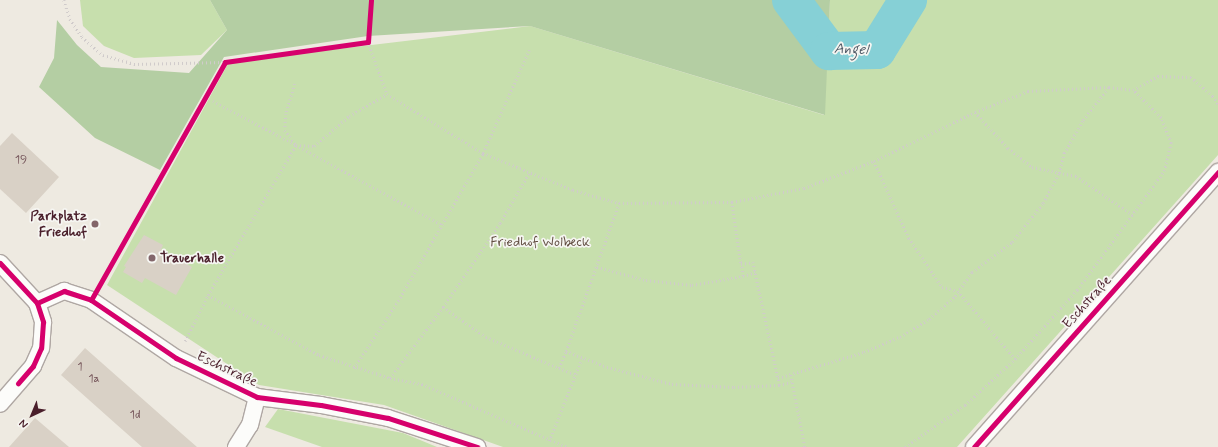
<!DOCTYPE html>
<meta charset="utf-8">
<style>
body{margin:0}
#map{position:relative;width:1218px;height:447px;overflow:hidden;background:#eeeae1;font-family:Mynerve,sans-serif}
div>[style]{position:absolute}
.green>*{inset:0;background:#c7dfad}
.forest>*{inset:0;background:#b4cea3}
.river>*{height:38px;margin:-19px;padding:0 19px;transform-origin:19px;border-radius:19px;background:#86d0d6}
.building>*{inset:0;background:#d9d1c6}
.path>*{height:2.5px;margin-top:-1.25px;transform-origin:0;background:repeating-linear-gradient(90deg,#d0cbcb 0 1px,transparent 0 4px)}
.roads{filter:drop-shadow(1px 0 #afa7a3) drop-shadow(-1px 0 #afa7a3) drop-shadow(0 1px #afa7a3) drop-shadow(0 -1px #afa7a3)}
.minor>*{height:16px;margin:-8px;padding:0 8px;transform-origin:8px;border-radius:8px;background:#fcfcfa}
.cycleway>*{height:5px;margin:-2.5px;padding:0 2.5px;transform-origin:2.5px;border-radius:2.5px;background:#d6006c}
.dots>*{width:11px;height:11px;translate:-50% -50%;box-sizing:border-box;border:2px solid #f6f6f2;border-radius:50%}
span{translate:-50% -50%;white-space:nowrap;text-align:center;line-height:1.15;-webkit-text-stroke:3.5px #f6f6f2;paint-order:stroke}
.number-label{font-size:12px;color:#6e4c52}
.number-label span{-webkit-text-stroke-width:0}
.poi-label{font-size:14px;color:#4a1f2b;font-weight:700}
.right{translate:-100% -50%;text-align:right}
.left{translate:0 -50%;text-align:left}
.park-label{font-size:14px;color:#614d41}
.street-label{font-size:14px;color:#4a1f2b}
.water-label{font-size:15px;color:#4f5965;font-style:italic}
.north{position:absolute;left:12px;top:395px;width:40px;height:40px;-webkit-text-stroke:3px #f6f6f2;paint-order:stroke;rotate:224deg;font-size:11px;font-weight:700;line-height:16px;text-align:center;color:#4a1f2b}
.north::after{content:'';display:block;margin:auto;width:14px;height:18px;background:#4a1f2b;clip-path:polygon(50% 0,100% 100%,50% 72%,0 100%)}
</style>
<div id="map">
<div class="green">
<i style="clip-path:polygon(80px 0,210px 0,227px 30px,201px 55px,134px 58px,104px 46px,83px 26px)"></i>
<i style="clip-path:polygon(830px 0,1218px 0,1218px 155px,957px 447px,503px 447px,384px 405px,259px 385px,107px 285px,229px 62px,530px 26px,824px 115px)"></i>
<i style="clip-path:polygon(278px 409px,403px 433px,437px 447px,322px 447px,265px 427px)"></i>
</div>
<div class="forest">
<i style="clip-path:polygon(210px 0,830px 0,825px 115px,530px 26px,368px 36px,224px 57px,160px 170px,95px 138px,39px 87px,54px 58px,57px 20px,77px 45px,101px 67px,189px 73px,227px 30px)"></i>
</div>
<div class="river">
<i style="left:791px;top:0;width:64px;rotate:53.3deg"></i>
<i style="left:829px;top:51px;width:48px;rotate:-1.2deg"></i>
<i style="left:877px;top:50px;width:59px;rotate:-58.2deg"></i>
</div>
<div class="building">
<i style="clip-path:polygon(12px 133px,59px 177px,26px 213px,0 189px,0 146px)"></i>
<i style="clip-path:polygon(144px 235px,163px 245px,161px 250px,192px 267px,176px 295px,145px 278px,142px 283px,123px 272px,126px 267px,124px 266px)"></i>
<i style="clip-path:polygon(85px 348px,181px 433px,197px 447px,142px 447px,116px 424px,61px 375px)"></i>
<i style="clip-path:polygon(35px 418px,69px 447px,9px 447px)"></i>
</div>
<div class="path">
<i style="left:64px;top:0;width:20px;rotate:72deg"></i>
<i style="left:70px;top:19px;width:22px;rotate:56deg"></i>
<i style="left:82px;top:37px;width:28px;rotate:41deg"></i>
<i style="left:103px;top:55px;width:32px;rotate:16deg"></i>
<i style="left:134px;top:64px;width:91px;rotate:-1.3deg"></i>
<i style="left:368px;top:42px;width:55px;rotate:69.9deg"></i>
<i style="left:387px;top:94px;width:113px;rotate:31.6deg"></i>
<i style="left:483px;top:153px;width:97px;rotate:22.3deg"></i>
<i style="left:573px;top:190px;width:48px;rotate:15.8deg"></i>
<i style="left:619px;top:203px;width:113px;rotate:-0.5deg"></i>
<i style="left:732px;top:202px;width:73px;rotate:-11deg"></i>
<i style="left:804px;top:188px;width:75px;rotate:-21.1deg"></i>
<i style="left:874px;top:161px;width:112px;rotate:-25.9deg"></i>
<i style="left:975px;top:112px;width:57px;rotate:-21.6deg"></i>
<i style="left:1028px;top:91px;width:81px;rotate:-2.8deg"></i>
<i style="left:1109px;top:87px;width:24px;rotate:7deg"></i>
<i style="left:1133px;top:90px;width:29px;rotate:-29deg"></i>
<i style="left:1158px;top:76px;width:33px;rotate:2deg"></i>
<i style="left:1191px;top:77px;width:29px;rotate:41deg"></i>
<i style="left:1213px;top:96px;width:9px;rotate:58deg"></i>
<i style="left:295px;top:84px;width:31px;rotate:107deg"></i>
<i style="left:286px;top:114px;width:16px;rotate:94deg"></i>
<i style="left:285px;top:130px;width:19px;rotate:54deg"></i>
<i style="left:296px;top:145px;width:18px;rotate:3deg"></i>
<i style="left:314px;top:146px;width:46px;rotate:-40.6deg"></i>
<i style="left:349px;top:116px;width:44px;rotate:-30.1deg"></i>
<i style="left:213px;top:101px;width:94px;rotate:27.9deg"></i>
<i style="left:975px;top:112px;width:49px;rotate:47.5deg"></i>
<i style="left:1008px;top:148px;width:31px;rotate:38deg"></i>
<i style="left:1032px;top:167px;width:45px;rotate:11.6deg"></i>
<i style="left:1076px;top:176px;width:69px;rotate:34.4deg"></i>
<i style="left:874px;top:161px;width:85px;rotate:65.6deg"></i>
<i style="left:909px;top:238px;width:59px;rotate:56deg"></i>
<i style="left:942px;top:287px;width:16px;rotate:14deg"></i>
<i style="left:958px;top:291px;width:89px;rotate:50deg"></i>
<i style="left:732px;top:202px;width:63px;rotate:81.7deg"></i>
<i style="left:741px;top:264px;width:12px;rotate:-9deg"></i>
<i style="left:753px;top:262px;width:119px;rotate:77.8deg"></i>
<i style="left:597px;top:267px;width:51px;rotate:14.9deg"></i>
<i style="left:646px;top:280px;width:46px;rotate:6.2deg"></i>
<i style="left:692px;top:285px;width:52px;rotate:-10deg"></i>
<i style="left:743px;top:276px;width:12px;rotate:-99deg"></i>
<i style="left:743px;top:276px;width:13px;rotate:-18deg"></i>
<i style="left:208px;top:295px;width:174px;rotate:-59.6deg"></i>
<i style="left:296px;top:145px;width:166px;rotate:28.7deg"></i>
<i style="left:443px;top:307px;width:102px;rotate:-55.8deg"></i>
<i style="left:500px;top:223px;width:58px;rotate:-59.9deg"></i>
<i style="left:185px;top:341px;width:51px;rotate:-63.4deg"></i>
<i style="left:208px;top:295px;width:126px;rotate:28.4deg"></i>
<i style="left:319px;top:355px;width:75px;rotate:17.9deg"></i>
<i style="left:390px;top:378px;width:33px;rotate:11deg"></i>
<i style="left:422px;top:384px;width:158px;rotate:23.5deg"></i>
<i style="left:566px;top:351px;width:157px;rotate:-70.3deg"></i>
<i style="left:354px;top:368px;width:80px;rotate:-56.7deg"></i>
<i style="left:398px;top:301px;width:171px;rotate:-60.1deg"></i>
<i style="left:483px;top:153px;width:115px;rotate:-65.9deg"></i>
<i style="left:559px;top:368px;width:17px;rotate:21deg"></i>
<i style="left:791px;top:375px;width:73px;rotate:79deg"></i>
<i style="left:390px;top:378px;width:89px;rotate:-53.3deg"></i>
<i style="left:443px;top:307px;width:52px;rotate:34.9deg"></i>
<i style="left:486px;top:337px;width:79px;rotate:23deg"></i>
<i style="left:559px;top:368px;width:18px;rotate:-68deg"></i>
<i style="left:566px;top:351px;width:44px;rotate:21.3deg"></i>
<i style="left:607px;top:367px;width:67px;rotate:14.7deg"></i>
<i style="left:672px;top:384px;width:62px;rotate:2.8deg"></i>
<i style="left:734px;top:387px;width:45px;rotate:-2.5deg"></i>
<i style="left:779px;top:385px;width:7px;rotate:-98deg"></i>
<i style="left:778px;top:378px;width:90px;rotate:-16.8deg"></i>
<i style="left:864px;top:352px;width:39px;rotate:-23deg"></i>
<i style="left:900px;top:337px;width:34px;rotate:-32deg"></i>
<i style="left:929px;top:319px;width:35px;rotate:-41deg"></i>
<i style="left:955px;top:296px;width:29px;rotate:-55deg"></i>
<i style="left:972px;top:272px;width:50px;rotate:-36.9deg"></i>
<i style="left:1012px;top:242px;width:50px;rotate:-51.5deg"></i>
<i style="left:1043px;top:203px;width:34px;rotate:-62deg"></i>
<i style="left:1059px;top:173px;width:21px;rotate:-76deg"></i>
<i style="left:1064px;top:153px;width:38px;rotate:-60deg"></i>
<i style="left:1083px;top:120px;width:41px;rotate:-52deg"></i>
<i style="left:779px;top:385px;width:13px;rotate:-13deg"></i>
<i style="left:549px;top:441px;width:89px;rotate:-68.3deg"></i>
<i style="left:905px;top:447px;width:73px;rotate:-35deg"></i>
<i style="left:965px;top:405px;width:68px;rotate:-42.6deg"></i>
<i style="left:1015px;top:359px;width:93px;rotate:-48.1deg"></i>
<i style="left:1077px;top:290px;width:147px;rotate:-53.8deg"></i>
<i style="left:1164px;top:171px;width:29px;rotate:-76deg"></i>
<i style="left:1171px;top:143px;width:27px;rotate:-112deg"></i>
<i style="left:1161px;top:118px;width:40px;rotate:-135deg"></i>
</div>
<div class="roads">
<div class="minor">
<i style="left:0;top:263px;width:54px;rotate:47.2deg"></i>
<i style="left:37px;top:303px;width:20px;rotate:72deg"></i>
<i style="left:43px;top:322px;width:26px;rotate:94deg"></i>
<i style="left:41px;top:348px;width:20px;rotate:114deg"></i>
<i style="left:33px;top:366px;width:50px;rotate:131deg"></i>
<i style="left:37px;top:303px;width:30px;rotate:-24deg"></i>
<i style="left:64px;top:291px;width:28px;rotate:18deg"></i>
<i style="left:91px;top:300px;width:103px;rotate:34.3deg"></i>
<i style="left:176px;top:358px;width:90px;rotate:25.7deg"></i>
<i style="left:257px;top:397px;width:64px;rotate:7.1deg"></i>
<i style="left:321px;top:405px;width:68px;rotate:11deg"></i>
<i style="left:388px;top:418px;width:94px;rotate:18deg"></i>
<i style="left:236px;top:447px;width:26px;rotate:-58deg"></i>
<i style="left:250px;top:425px;width:29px;rotate:-76deg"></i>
<i style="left:974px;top:447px;width:368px;rotate:-48.4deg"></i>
</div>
</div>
<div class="cycleway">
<i style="left:0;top:263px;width:54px;rotate:47.2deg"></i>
<i style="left:37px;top:303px;width:20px;rotate:72deg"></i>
<i style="left:43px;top:322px;width:26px;rotate:94deg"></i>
<i style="left:41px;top:348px;width:20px;rotate:114deg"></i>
<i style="left:33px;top:366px;width:23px;rotate:131deg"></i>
<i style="left:91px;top:300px;width:273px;rotate:-60.6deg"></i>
<i style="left:225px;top:62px;width:144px;rotate:-8deg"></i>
<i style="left:368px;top:42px;width:42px;rotate:-85.9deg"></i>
<i style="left:37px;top:303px;width:30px;rotate:-24deg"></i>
<i style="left:64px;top:291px;width:28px;rotate:18deg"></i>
<i style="left:91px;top:300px;width:103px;rotate:34.3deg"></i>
<i style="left:176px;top:358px;width:90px;rotate:25.7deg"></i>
<i style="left:257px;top:397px;width:64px;rotate:7.1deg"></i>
<i style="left:321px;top:405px;width:68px;rotate:11deg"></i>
<i style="left:388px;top:418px;width:94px;rotate:18deg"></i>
<i style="left:974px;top:447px;width:368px;rotate:-48.4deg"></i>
</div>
<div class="dots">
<i style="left:95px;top:224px;background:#83666b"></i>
<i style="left:152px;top:258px;background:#83666b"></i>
</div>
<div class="number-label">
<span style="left:21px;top:161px">19</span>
<span style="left:80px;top:368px">1</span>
<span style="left:94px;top:380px">1a</span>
<span style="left:135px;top:416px">1d</span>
</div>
<div class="poi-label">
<span class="right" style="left:87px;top:224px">Parkplatz<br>Friedhof</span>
<span class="left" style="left:160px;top:258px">Trauerhalle</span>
</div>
<div class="park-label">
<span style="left:540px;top:242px">Friedhof Wolbeck</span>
</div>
<div class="street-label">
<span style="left:1087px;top:302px;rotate:-48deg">Eschstraße</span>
<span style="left:227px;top:369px;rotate:25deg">Eschstraße</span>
</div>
<div class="water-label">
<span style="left:851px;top:50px;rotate:2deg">Angel</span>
</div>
<div class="north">N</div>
</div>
